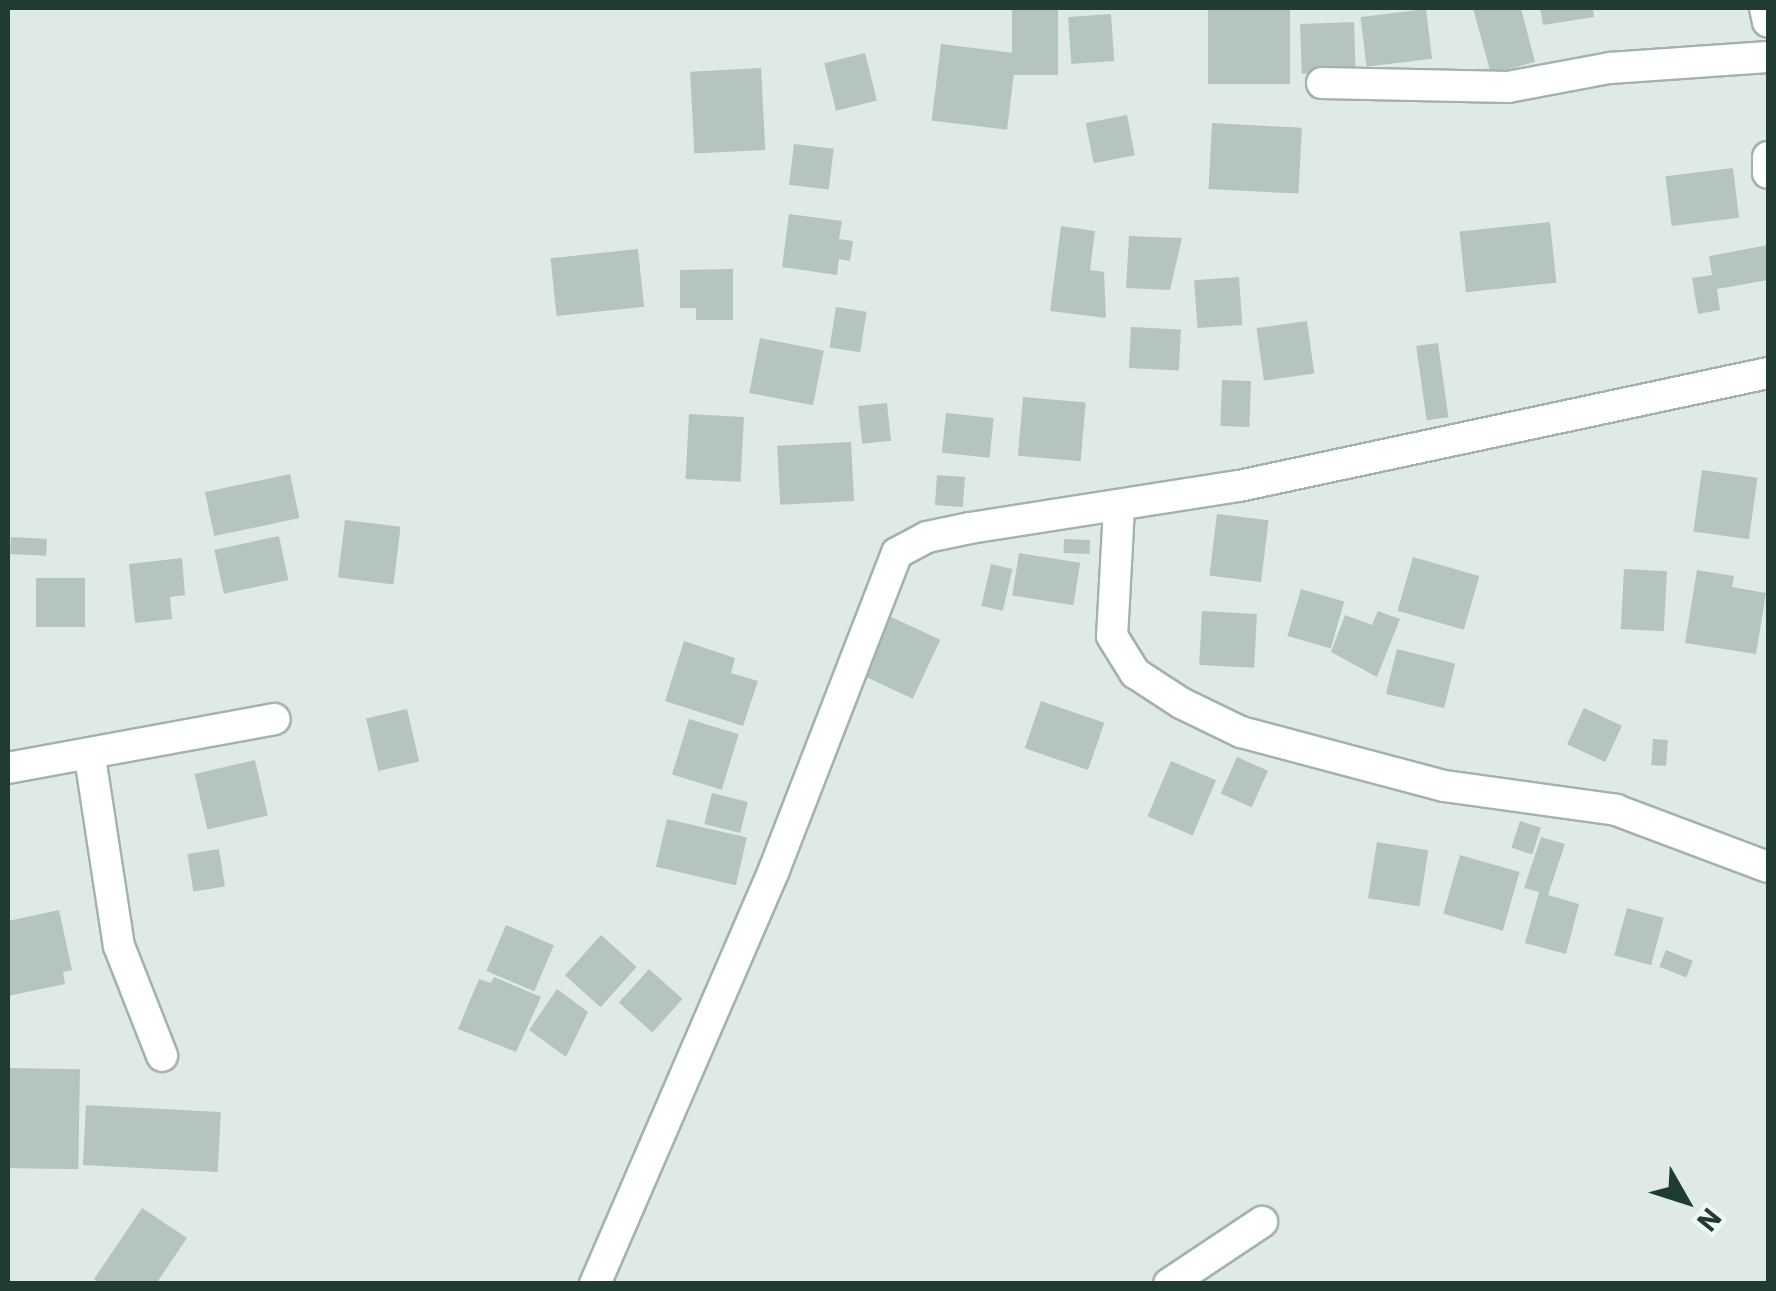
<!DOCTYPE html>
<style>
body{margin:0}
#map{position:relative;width:1776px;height:1291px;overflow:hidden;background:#dfeae6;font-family:"IBM Plex Sans",sans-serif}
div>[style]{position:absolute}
.building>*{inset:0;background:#b4c5bf;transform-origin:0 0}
.roads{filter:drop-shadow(2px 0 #a2b2ad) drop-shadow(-2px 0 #a2b2ad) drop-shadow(0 2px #a2b2ad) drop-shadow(0 -2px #a2b2ad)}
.minor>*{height:30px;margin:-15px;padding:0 15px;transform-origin:15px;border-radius:15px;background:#fff}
span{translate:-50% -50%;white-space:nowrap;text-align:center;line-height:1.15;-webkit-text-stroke:8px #eff7f3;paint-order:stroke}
.frame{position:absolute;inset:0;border:10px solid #203a34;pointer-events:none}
.north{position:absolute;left:1636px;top:1151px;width:100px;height:100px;-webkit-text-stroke:8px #eff7f3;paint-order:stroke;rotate:129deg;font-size:28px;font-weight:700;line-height:40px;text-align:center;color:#203a34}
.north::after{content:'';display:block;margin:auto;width:35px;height:45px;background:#203a34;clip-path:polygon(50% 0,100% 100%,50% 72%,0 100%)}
</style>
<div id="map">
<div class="building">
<i style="left:1012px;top:8px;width:46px;height:67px"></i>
<i style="clip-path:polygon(1473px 8px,1521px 8px,1535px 62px,1491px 74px)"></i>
<i style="clip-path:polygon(1540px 8px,1593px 8px,1594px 17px,1543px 25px)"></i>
<i style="left:1426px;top:9px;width:50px;height:66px;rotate:83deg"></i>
<i style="left:1290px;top:10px;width:74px;height:82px;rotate:90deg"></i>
<i style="left:1111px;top:14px;width:47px;height:43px;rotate:86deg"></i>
<i style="left:1354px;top:22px;width:50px;height:54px;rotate:88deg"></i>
<i style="left:941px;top:44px;width:76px;height:77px;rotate:7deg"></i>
<i style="left:865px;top:53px;width:49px;height:42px;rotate:76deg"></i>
<i style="left:761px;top:68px;width:82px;height:71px;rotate:87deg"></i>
<i style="left:1127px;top:115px;width:41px;height:42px;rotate:79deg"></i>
<i style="left:1212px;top:123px;width:90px;height:66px;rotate:3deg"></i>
<i style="left:794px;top:144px;width:40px;height:41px;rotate:7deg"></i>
<i style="left:1733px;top:168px;width:50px;height:68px;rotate:83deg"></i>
<i style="clip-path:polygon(789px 214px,842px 221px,839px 239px,853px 241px,850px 261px,839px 259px,837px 275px,782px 267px)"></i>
<i style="left:1550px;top:222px;width:61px;height:91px;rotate:84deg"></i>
<i style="clip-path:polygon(1061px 226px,1095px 231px,1090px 270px,1104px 272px,1106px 318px,1050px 311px)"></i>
<i style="clip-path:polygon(1129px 236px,1182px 238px,1170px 290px,1126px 288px)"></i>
<i style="clip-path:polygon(1768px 245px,1768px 280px,1717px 289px,1720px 310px,1698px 314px,1692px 278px,1712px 275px,1709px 256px)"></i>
<i style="left:638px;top:249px;width:58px;height:88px;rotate:84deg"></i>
<i style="clip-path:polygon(733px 269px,733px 320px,696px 320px,696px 308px,680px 308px,680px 270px)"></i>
<i style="left:1239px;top:277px;width:48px;height:45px;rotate:86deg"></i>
<i style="left:836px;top:307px;width:31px;height:41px;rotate:9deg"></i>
<i style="left:1307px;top:321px;width:53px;height:51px;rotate:82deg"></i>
<i style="left:1131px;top:327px;width:50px;height:41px;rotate:3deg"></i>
<i style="left:760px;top:338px;width:65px;height:56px;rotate:11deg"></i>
<i style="left:1438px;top:343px;width:75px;height:22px;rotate:82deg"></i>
<i style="left:1222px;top:380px;width:29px;height:46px;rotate:2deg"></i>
<i style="left:1023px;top:397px;width:63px;height:59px;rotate:5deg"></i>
<i style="left:887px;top:403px;width:38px;height:29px;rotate:84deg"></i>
<i style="left:946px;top:413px;width:48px;height:40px;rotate:6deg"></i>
<i style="left:689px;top:414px;width:55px;height:65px;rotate:3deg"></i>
<i style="left:851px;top:442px;width:59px;height:74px;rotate:87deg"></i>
<i style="left:1702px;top:470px;width:56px;height:62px;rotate:8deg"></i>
<i style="left:290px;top:474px;width:45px;height:87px;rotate:78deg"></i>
<i style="left:937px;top:475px;width:28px;height:30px;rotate:4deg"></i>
<i style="left:1217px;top:514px;width:52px;height:62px;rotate:7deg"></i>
<i style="left:345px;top:520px;width:56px;height:58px;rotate:7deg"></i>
<i style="left:279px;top:536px;width:45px;height:66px;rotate:78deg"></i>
<i style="left:11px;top:537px;width:36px;height:17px;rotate:3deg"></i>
<i style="left:1064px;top:539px;width:26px;height:14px;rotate:2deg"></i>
<i style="left:1019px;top:553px;width:62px;height:43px;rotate:9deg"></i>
<i style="left:1413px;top:557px;width:69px;height:56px;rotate:16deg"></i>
<i style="clip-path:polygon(182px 558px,185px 595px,170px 597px,172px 619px,135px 623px,129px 564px)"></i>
<i style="left:991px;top:564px;width:22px;height:43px;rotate:13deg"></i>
<i style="left:1624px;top:569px;width:43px;height:60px;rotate:3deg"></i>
<i style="clip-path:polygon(1697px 570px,1734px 576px,1732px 587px,1766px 593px,1756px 654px,1685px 643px)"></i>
<i style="left:36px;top:578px;width:49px;height:49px"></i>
<i style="left:1301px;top:589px;width:45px;height:49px;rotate:16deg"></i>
<i style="left:1202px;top:611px;width:55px;height:54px;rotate:3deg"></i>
<i style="clip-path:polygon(1378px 611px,1400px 619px,1377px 677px,1331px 652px,1345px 615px,1372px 625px)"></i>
<i style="left:885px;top:614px;width:61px;height:65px;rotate:25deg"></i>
<i style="clip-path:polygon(684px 641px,735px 658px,731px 673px,758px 681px,743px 726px,665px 701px)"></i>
<i style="left:1397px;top:649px;width:60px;height:46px;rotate:14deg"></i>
<i style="left:1041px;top:701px;width:67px;height:50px;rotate:19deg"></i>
<i style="left:1584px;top:708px;width:42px;height:40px;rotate:25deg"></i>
<i style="left:407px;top:709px;width:54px;height:42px;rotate:77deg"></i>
<i style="left:689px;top:719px;width:52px;height:58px;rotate:17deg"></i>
<i style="left:1653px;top:739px;width:15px;height:26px;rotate:4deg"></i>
<i style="left:1237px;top:757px;width:34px;height:40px;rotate:24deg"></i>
<i style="left:255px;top:760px;width:57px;height:62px;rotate:77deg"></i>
<i style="left:1171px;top:761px;width:49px;height:60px;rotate:23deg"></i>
<i style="left:712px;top:793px;width:37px;height:32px;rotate:14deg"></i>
<i style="left:667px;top:819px;width:82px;height:49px;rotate:13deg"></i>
<i style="left:1520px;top:821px;width:22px;height:28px;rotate:18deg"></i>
<i style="clip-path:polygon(1541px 837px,1565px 844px,1548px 895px,1579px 904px,1566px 954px,1525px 943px,1539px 892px,1524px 888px)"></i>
<i style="left:1377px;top:842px;width:52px;height:57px;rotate:9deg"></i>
<i style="left:219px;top:849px;width:38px;height:32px;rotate:81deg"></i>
<i style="left:1460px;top:855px;width:62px;height:61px;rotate:16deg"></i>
<i style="left:1627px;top:908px;width:38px;height:49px;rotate:15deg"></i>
<i style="clip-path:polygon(59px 910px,72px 970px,63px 972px,65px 984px,8px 996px,8px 921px)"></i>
<i style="left:506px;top:925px;width:52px;height:50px;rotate:23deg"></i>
<i style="left:601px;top:935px;width:48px;height:54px;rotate:42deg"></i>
<i style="left:1666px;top:950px;width:29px;height:18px;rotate:22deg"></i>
<i style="left:649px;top:969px;width:45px;height:45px;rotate:42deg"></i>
<i style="clip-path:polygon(494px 977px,541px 997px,516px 1052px,458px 1029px,479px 979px,491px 983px)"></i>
<i style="clip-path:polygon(557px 989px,588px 1012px,566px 1057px,529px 1030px)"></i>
<i style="left:8px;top:1068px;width:72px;height:100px;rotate:1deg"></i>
<i style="left:86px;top:1105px;width:135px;height:60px;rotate:3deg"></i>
<i style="clip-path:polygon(142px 1208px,187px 1238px,156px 1284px,101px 1284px,94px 1279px)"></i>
</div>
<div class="roads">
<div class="minor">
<i style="left:1765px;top:8px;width:14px;rotate:78deg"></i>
<i style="left:1322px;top:83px;width:186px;rotate:1.2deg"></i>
<i style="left:1508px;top:87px;width:104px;rotate:-10.6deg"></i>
<i style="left:1610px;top:68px;width:158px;rotate:-4deg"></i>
<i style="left:1768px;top:157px;width:16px;rotate:90deg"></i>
<i style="left:1119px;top:508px;width:128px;rotate:93.1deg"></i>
<i style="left:1112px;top:636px;width:44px;rotate:58.1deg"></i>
<i style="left:1135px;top:673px;width:55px;rotate:33.1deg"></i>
<i style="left:1181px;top:703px;width:67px;rotate:25.8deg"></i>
<i style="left:1241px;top:732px;width:210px;rotate:14.9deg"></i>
<i style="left:1444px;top:786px;width:174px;rotate:7.9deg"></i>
<i style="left:1616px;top:810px;width:162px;rotate:20.6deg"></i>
<i style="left:90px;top:757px;width:191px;rotate:81.3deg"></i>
<i style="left:119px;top:946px;width:118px;rotate:68.6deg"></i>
<i style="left:8px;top:768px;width:271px;rotate:-10.4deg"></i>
<i style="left:595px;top:1284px;width:451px;rotate:-66.6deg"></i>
<i style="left:774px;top:870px;width:340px;rotate:-68.8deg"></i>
<i style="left:897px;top:553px;width:34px;rotate:-28deg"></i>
<i style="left:927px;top:537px;width:44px;rotate:-11.8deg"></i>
<i style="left:970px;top:528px;width:272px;rotate:-8.9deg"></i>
<i style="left:1239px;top:486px;width:541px;rotate:-12.06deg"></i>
<i style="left:1169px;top:1284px;width:112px;rotate:-33.7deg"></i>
</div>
</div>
<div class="frame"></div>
<div class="north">N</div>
</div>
